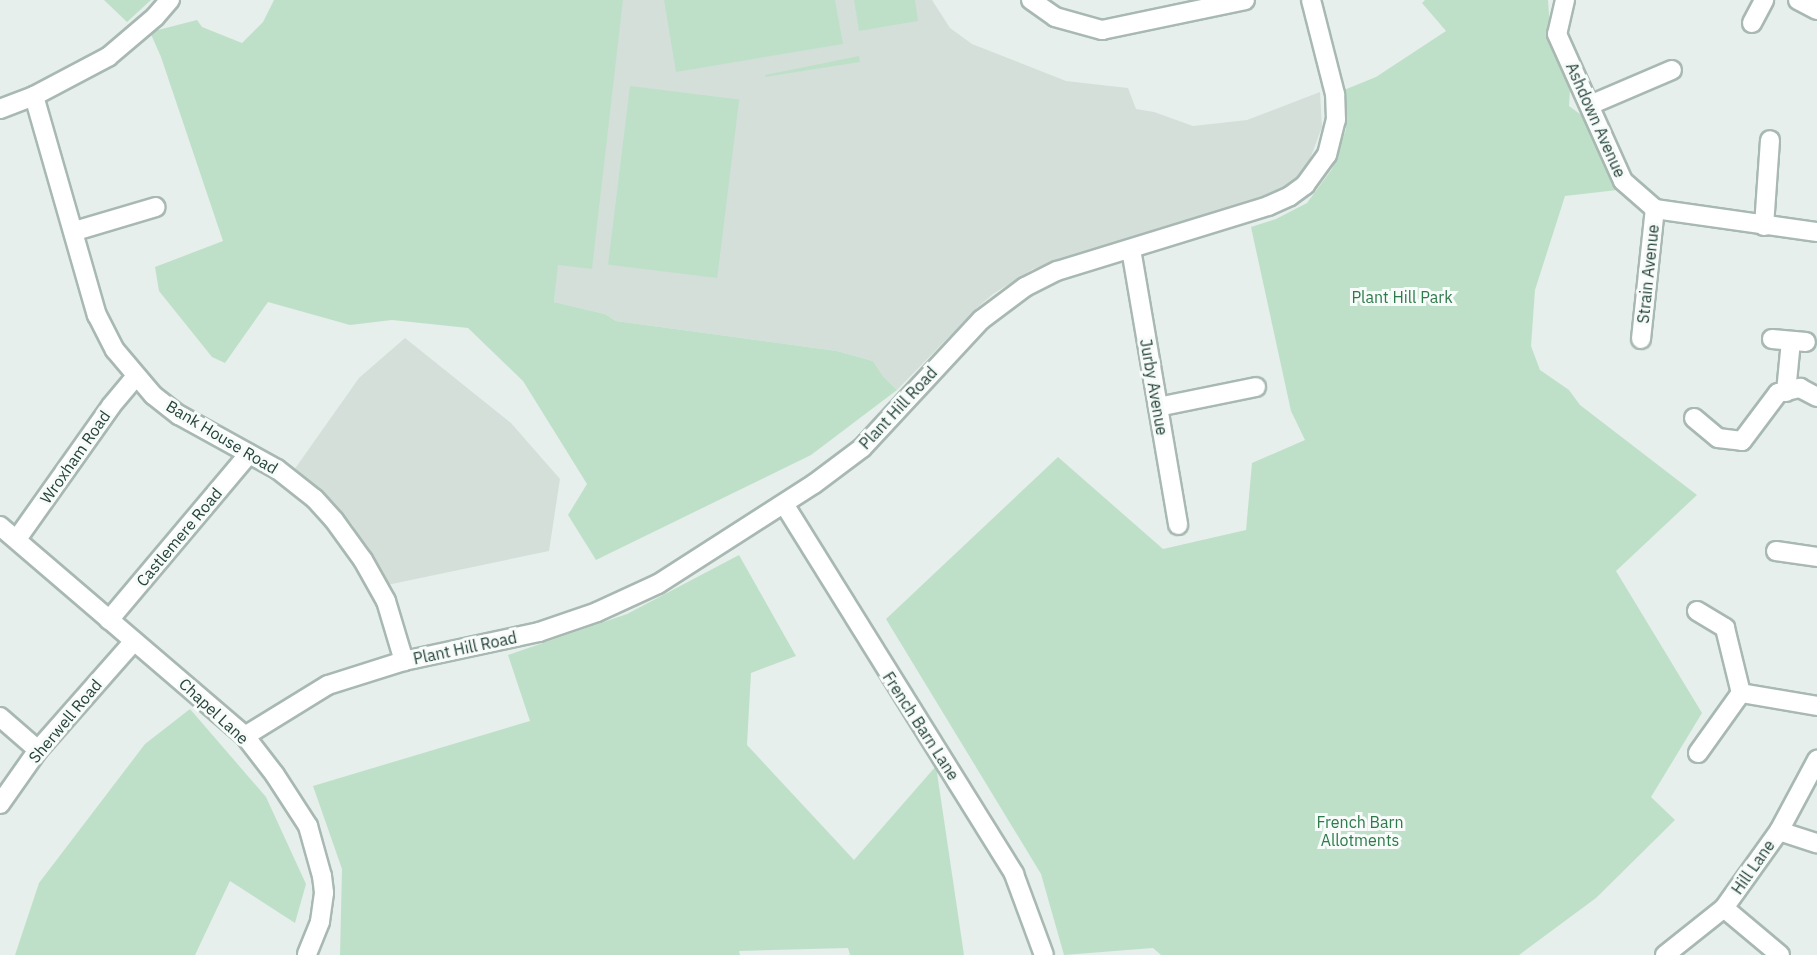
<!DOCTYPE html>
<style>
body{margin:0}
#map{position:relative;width:1817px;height:955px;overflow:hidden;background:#e6efeb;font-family:"IBM Plex Sans",sans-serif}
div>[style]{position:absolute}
.built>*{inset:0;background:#d4dfda}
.green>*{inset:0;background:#bfe0c8;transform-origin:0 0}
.roads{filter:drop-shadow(2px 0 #a8b8b2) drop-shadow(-2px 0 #a8b8b2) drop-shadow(0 2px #a8b8b2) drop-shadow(0 -2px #a8b8b2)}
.minor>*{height:18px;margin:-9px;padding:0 9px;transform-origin:9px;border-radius:9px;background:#fff}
span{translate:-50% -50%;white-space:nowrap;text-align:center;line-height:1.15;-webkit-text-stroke:6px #f7fbf9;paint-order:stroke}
.street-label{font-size:16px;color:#24423a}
.park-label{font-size:16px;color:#2d7a4b}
</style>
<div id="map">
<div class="built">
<i style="clip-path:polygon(469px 0,932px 0,950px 28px,972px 44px,1066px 81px,1128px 88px,1136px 109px,1154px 112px,1193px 126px,1247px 120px,1320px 92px,1322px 127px,1310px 159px,1296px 178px,1282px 188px,1265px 196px,1033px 269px,993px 294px,977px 308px,897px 390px,883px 376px,873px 361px,837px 351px,616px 321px,605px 314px,554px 302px,557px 266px)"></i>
<i style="clip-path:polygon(405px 338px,511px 423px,560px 479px,549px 551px,387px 585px,352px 524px,294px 470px,359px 378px)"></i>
</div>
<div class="green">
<i style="clip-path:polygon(104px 0,151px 0,127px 22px)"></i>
<i style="clip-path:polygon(274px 0,623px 0,592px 269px,558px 265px,554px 302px,605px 314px,616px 321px,837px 351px,873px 361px,883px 376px,897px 390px,811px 455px,596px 560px,568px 515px,587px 484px,523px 381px,468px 328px,392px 320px,350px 325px,268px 302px,225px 363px,212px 357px,159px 291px,155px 267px,223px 241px,161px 57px,150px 32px,197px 20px,202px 27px,242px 43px,263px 22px)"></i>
<i style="clip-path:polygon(664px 0,835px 0,843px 44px,676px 72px)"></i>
<i style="clip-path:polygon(854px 0,915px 0,918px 21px,859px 31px)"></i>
<i style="clip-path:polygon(1425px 0,1548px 0,1551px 43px,1570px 90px,1569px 106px,1584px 117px,1626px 189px,1565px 196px,1535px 290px,1531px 346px,1540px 370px,1569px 390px,1580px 405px,1697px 495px,1616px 571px,1702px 713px,1651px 797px,1675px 820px,1596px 898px,1519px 955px,1161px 955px,1153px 948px,1064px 955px,1041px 874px,886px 619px,1058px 457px,1163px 549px,1246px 530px,1252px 463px,1305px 440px,1291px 411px,1251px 227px,1276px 219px,1307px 203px,1332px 169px,1346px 129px,1344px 90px,1376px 77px,1446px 31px,1422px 3px)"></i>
<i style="clip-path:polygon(859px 56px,860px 62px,765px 77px,765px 75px)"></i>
<i style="left:630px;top:86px;width:110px;height:180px;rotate:7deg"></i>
<i style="clip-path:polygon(739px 555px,796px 656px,751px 673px,747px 745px,854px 860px,936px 766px,964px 955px,850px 955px,848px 948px,739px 951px,740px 955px,340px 955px,342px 869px,313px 786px,530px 721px,508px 655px,627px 614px)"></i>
<i style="clip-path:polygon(190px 709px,266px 797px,306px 884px,295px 923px,230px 881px,195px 955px,15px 955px,39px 883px,145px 744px)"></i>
</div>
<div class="roads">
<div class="minor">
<i style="left:1031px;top:0;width:29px;rotate:35deg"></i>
<i style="left:1055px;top:17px;width:49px;rotate:15.5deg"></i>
<i style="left:1102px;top:30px;width:146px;rotate:-11.8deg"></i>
<i style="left:1565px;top:0;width:35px;rotate:103deg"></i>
<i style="left:1557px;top:34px;width:161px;rotate:65.8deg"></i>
<i style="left:1623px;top:181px;width:43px;rotate:41.2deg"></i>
<i style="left:1655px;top:209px;width:164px;rotate:8.1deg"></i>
<i style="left:1798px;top:0;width:21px;rotate:28deg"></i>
<i style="left:1752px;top:23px;width:26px;rotate:-62deg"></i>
<i style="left:34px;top:96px;width:228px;rotate:74deg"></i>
<i style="left:97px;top:315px;width:39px;rotate:63deg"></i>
<i style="left:115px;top:350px;width:59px;rotate:49.8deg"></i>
<i style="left:153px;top:395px;width:33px;rotate:38deg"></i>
<i style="left:179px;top:415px;width:112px;rotate:28.9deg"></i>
<i style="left:277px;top:469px;width:48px;rotate:38.3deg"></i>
<i style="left:315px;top:499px;width:28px;rotate:48deg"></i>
<i style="left:334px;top:520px;width:49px;rotate:54.1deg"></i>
<i style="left:363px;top:560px;width:47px;rotate:60.7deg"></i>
<i style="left:386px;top:601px;width:63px;rotate:73.3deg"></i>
<i style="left:1590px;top:105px;width:89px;rotate:-23.1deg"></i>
<i style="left:0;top:109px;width:36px;rotate:-21deg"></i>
<i style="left:34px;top:96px;width:84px;rotate:-27.8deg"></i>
<i style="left:108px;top:57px;width:62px;rotate:-40.4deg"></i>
<i style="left:155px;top:17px;width:23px;rotate:-49deg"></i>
<i style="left:1764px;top:226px;width:86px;rotate:-86deg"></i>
<i style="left:75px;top:231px;width:84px;rotate:-16.5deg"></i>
<i style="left:1131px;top:249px;width:280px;rotate:80.3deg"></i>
<i style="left:1641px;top:339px;width:131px;rotate:-83.9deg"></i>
<i style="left:1772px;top:339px;width:34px;rotate:5deg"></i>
<i style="left:1786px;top:392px;width:51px;rotate:-84.4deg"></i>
<i style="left:1158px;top:407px;width:100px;rotate:-11.5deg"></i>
<i style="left:1694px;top:418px;width:31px;rotate:40deg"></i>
<i style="left:1718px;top:438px;width:24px;rotate:7deg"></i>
<i style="left:1742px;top:441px;width:60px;rotate:-53.1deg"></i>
<i style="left:1778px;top:393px;width:23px;rotate:-13deg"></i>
<i style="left:1800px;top:388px;width:19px;rotate:28deg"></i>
<i style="left:784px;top:504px;width:436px;rotate:58.1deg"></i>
<i style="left:1014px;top:874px;width:86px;rotate:69.7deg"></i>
<i style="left:0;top:526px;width:323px;rotate:40.6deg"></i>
<i style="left:245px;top:736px;width:49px;rotate:52.4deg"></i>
<i style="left:275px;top:775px;width:61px;rotate:57.1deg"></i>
<i style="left:308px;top:826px;width:52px;rotate:74.4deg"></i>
<i style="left:322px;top:876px;width:17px;rotate:83deg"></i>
<i style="left:324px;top:893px;width:29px;rotate:98deg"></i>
<i style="left:320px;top:922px;width:35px;rotate:112deg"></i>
<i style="left:17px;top:539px;width:163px;rotate:-54.7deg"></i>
<i style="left:111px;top:406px;width:39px;rotate:-50deg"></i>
<i style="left:1776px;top:551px;width:41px;rotate:8.3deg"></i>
<i style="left:1697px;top:611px;width:33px;rotate:31deg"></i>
<i style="left:1725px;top:628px;width:67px;rotate:76.2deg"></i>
<i style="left:1741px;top:693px;width:77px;rotate:9.7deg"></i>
<i style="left:109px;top:620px;width:217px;rotate:-49.9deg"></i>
<i style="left:0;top:717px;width:50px;rotate:41deg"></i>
<i style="left:245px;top:736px;width:97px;rotate:-31.6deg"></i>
<i style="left:328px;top:685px;width:80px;rotate:-17.5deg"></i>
<i style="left:404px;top:661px;width:138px;rotate:-12.1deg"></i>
<i style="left:539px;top:632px;width:61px;rotate:-19deg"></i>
<i style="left:597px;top:612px;width:67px;rotate:-24.7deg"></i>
<i style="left:658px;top:584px;width:185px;rotate:-32.7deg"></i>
<i style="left:814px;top:484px;width:60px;rotate:-36.9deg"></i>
<i style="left:862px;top:448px;width:175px;rotate:-47.1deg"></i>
<i style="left:981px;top:320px;width:55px;rotate:-36.9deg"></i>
<i style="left:1025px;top:287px;width:36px;rotate:-27deg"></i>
<i style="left:1057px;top:271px;width:221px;rotate:-17.1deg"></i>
<i style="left:1268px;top:206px;width:24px;rotate:-24deg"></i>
<i style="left:1290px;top:196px;width:19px;rotate:-36deg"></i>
<i style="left:1305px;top:185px;width:37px;rotate:-54deg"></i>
<i style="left:1327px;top:155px;width:36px;rotate:-76deg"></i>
<i style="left:1336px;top:120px;width:26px;rotate:-92deg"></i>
<i style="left:1335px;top:94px;width:97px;rotate:-104.3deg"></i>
<i style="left:1698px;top:753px;width:74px;rotate:-54.4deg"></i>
<i style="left:0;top:804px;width:66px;rotate:-54.9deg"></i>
<i style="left:38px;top:750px;width:145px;rotate:-48.6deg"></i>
<i style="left:1779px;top:831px;width:40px;rotate:18deg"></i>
<i style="left:1724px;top:908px;width:73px;rotate:40deg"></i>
<i style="left:1665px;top:955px;width:75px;rotate:-38.5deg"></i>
<i style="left:1724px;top:908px;width:95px;rotate:-54.5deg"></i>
<i style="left:1779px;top:831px;width:81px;rotate:-61.8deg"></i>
</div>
</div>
<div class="street-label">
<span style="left:1596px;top:120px;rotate:66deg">Ashdown Avenue</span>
<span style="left:1648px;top:274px;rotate:-84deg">Strain Avenue</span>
<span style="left:1154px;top:387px;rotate:80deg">Jurby Avenue</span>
<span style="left:898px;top:408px;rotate:-47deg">Plant Hill Road</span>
<span style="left:222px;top:437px;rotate:31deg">Bank House Road</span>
<span style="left:75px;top:457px;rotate:-55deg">Wroxham Road</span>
<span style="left:179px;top:537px;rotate:-50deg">Castlemere Road</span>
<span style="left:465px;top:648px;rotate:-12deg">Plant Hill Road</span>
<span style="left:214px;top:711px;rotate:43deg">Chapel Lane</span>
<span style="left:65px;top:721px;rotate:-50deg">Sherwell Road</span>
<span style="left:921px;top:726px;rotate:57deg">French Barn Lane</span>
<span style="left:1753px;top:867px;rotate:-55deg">Hill Lane</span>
</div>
<div class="park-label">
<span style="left:1402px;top:297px">Plant Hill Park</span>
<span style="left:1360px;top:831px">French Barn<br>Allotments</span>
</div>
</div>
